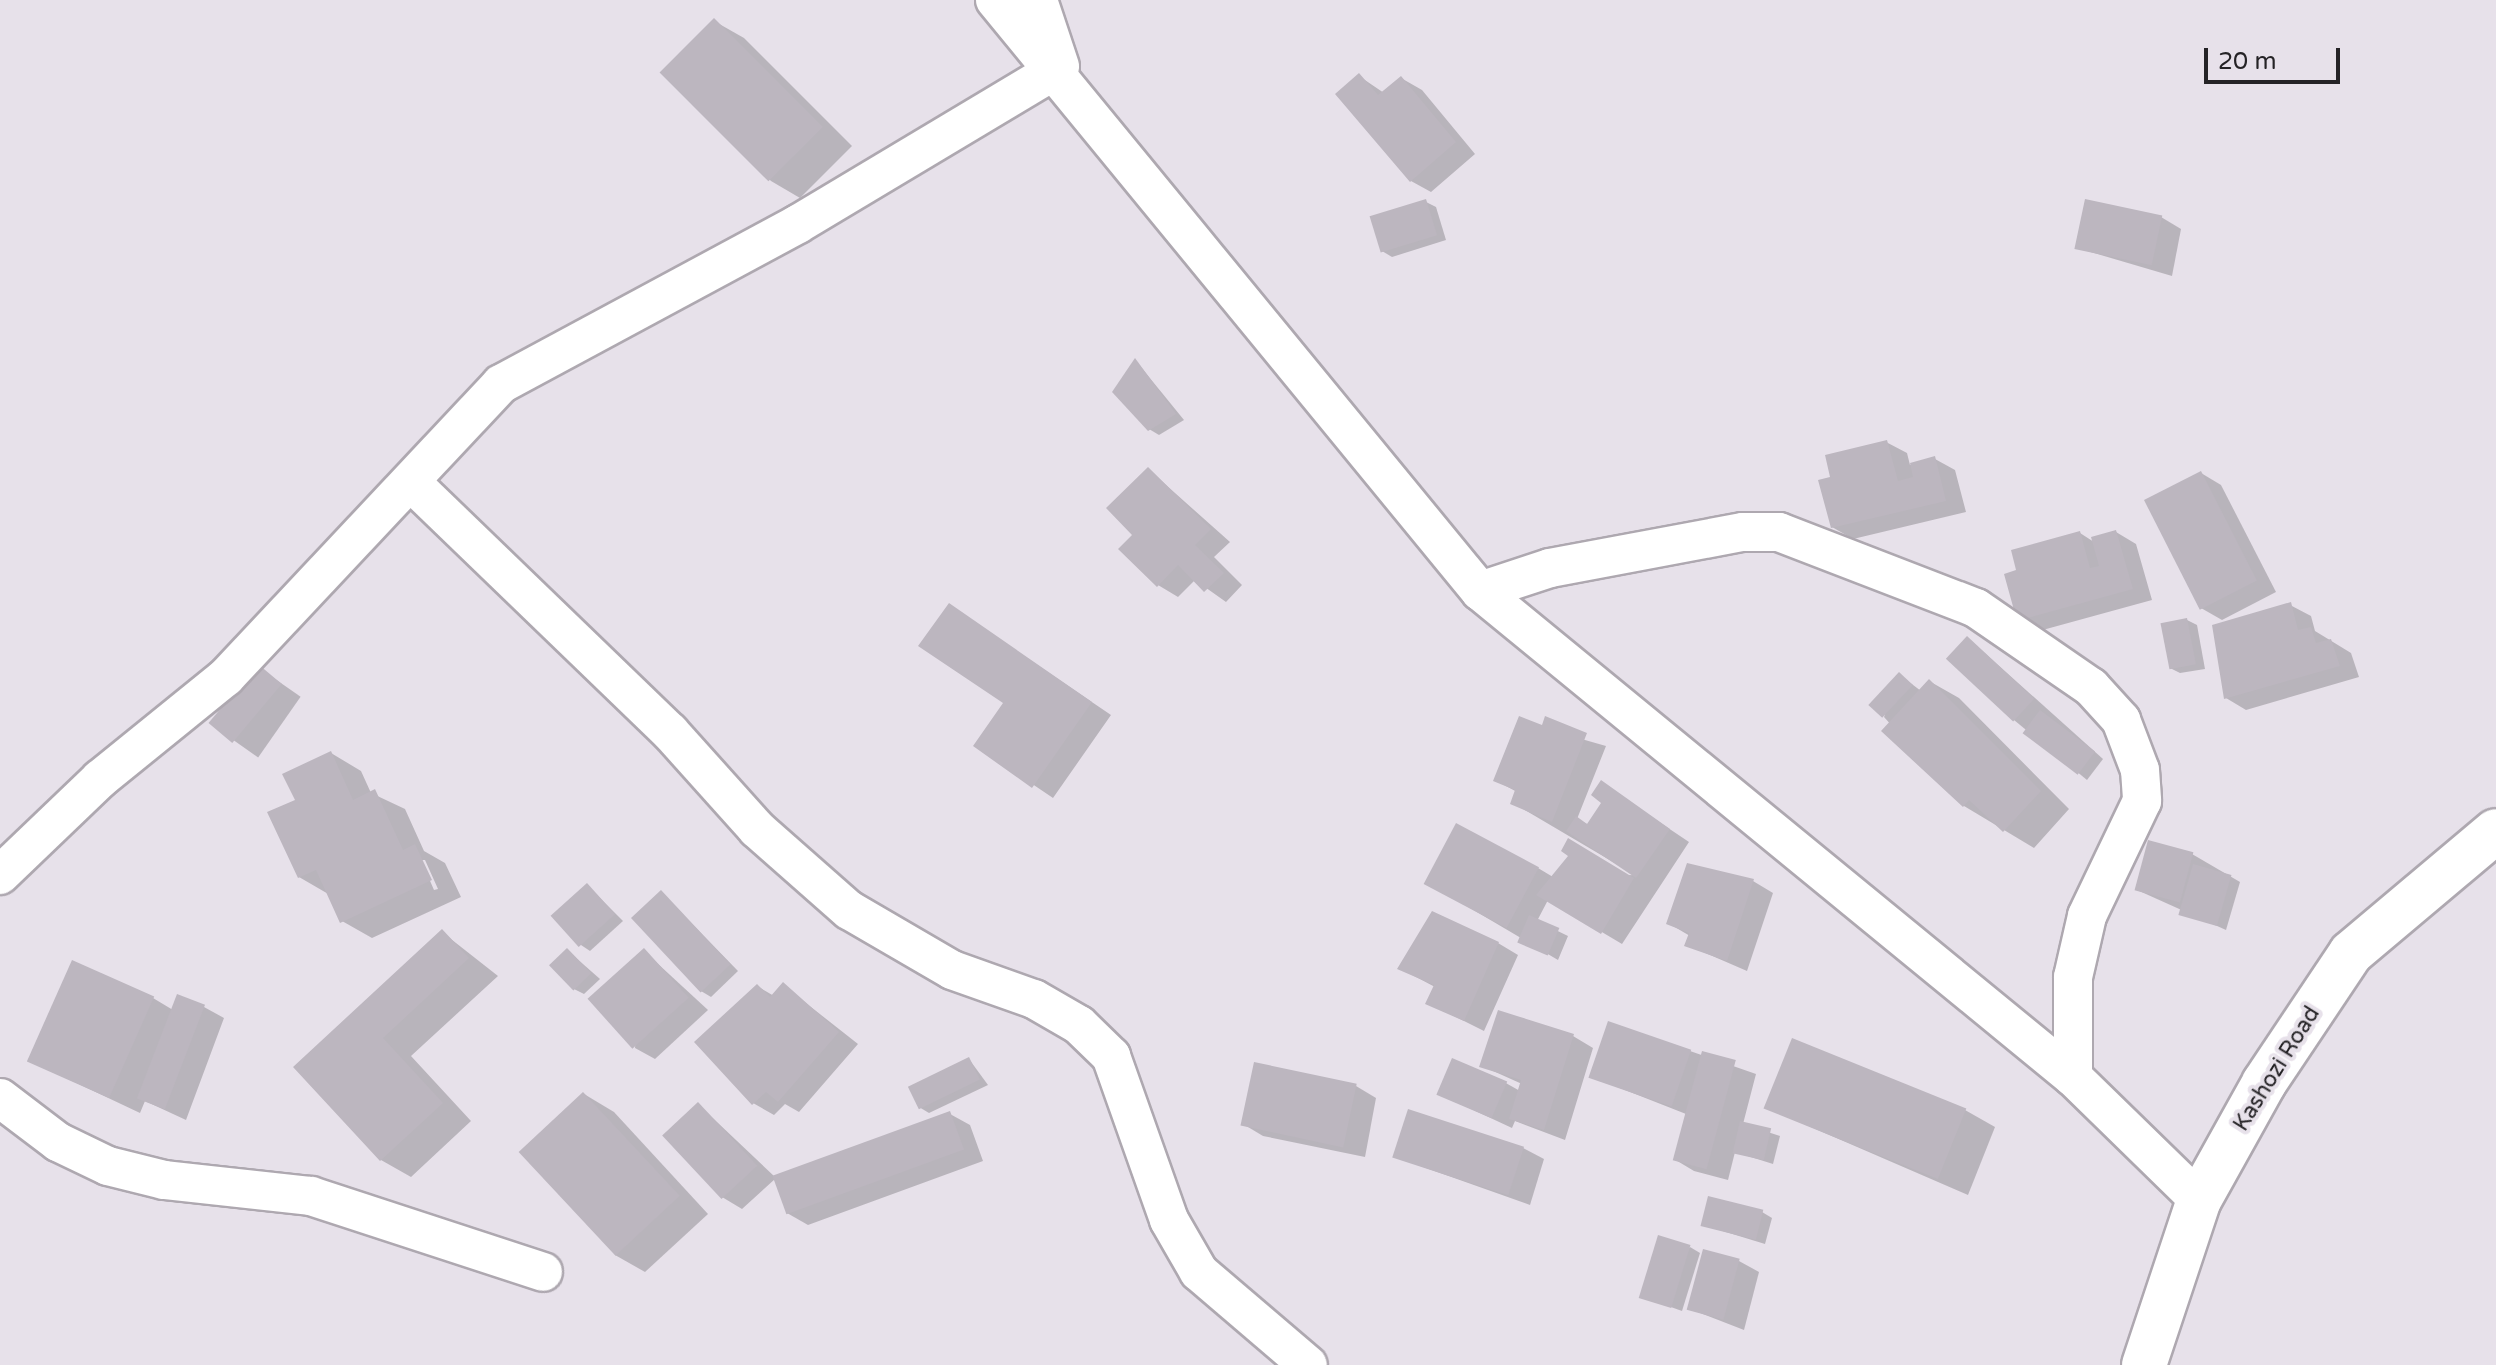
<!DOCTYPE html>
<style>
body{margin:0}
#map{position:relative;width:2496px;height:1365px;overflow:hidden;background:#e7e1ea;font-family:"Varela Round",sans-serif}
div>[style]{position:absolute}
.shadow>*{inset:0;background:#0003;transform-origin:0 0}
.building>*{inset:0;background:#bcb6bf;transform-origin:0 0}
.roads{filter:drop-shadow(2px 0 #aea8b0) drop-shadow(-2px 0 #aea8b0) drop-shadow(0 2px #aea8b0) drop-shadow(0 -2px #aea8b0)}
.street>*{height:38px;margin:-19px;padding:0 19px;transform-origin:19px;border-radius:19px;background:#fff}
.secondary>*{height:44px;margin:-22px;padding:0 22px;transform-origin:22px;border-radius:22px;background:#fff}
span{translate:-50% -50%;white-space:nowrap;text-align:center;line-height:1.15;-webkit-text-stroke:8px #e7e1ea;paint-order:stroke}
.street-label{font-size:22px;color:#252326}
.scale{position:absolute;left:2204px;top:48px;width:136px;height:36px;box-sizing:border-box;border:4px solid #252326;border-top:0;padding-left:10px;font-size:24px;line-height:28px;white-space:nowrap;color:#252326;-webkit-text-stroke:6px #e7e1ea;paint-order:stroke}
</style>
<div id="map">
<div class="shadow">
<i style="clip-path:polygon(714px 21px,744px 38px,852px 146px,800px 198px,771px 181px,663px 73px)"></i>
<i style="clip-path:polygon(1359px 76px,1384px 93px,1401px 78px,1422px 90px,1475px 154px,1431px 192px,1411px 181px)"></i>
<i style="clip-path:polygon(1426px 202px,1436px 207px,1446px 240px,1392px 257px,1382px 251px)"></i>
<i style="clip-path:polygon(2161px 217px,2181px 229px,2172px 276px,2077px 248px)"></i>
<i style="clip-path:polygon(1136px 361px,1184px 420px,1159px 435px,1149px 429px)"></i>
<i style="clip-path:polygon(1886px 442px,1907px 453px,1910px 465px,1935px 459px,1955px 470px,1966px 512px,1853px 539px,1832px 527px,1833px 478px)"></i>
<i style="clip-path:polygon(1148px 469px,1230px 542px,1214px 557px,1242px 585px,1226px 602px,1195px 580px,1178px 597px,1158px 585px,1135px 535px)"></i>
<i style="clip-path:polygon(2201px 473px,2221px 485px,2276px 592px,2222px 620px,2201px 608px)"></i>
<i style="clip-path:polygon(2116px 532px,2136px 544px,2152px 600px,2039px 631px,2018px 620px,2018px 572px,2080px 533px,2094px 542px)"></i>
<i style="clip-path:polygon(949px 605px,1111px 715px,1053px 798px,976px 746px,1006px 703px)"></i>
<i style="clip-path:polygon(2290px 605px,2311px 616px,2315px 631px,2351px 653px,2359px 677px,2246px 710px,2226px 698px)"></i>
<i style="clip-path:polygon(2187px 620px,2197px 625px,2205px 669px,2180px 673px,2170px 668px)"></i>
<i style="clip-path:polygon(1968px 638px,2103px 759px,2087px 780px,2014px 720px)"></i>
<i style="left:258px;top:667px;width:52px;height:74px;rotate:35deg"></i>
<i style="clip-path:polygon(1900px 675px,1921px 691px,1929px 681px,1959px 698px,2069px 809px,2034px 848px,1964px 806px,1884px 717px)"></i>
<i style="clip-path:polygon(1543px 728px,1606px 746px,1577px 819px,1589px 825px,1604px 802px,1601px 783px,1689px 842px,1622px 944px,1548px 900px,1537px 921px,1568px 936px,1558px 960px,1448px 895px,1538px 868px,1553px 877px,1635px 875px,1513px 803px,1517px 792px,1495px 780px)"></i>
<i style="clip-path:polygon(evenodd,331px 753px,361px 771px,371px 793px,405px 809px,424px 851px,445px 863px,461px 897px,372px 938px,342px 921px,330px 895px,299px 877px,297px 801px,331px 753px,421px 860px,425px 860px,438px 889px,434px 890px,421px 860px)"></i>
<i style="clip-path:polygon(2192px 854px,2240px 882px,2226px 930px,2137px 890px)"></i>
<i style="clip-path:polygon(1753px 881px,1773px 893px,1747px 971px,1687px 945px,1690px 936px,1668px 923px)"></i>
<i style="clip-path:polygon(587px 885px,623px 921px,590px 951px,581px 945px)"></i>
<i style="clip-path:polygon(662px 893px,738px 971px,711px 997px,701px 991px)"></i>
<i style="clip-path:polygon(442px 932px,498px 976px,411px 1056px,471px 1121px,411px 1177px,381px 1160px,296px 1067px)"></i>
<i style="clip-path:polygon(1498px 943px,1518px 955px,1484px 1031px,1428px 1003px,1435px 987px,1399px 968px)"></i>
<i style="clip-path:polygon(567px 950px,600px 979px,584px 994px,574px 989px)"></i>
<i style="clip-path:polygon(644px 951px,708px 1010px,655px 1059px,635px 1048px)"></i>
<i style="clip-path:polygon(783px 985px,858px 1044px,799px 1112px,785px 1104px,774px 1115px,753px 1103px,757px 986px,774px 996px)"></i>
<i style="clip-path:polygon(153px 998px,173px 1010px,204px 1007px,224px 1018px,186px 1120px,145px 1101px,140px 1113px,30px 1061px)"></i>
<i style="clip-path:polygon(1573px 1036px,1593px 1048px,1565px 1140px,1515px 1121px,1512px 1128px,1439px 1094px,1504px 1082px,1520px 1091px,1522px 1084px,1482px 1066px)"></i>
<i style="clip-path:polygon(1690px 1051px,1756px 1074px,1743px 1124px,1780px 1136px,1773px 1164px,1735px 1152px,1728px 1180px,1694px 1171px,1674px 1159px,1686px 1114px,1592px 1077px)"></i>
<i style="clip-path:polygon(969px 1059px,988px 1085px,929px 1113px,919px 1107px)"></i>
<i style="clip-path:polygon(1356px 1086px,1376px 1098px,1365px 1157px,1263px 1136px,1243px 1124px)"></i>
<i style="clip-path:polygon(584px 1094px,614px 1112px,708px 1214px,645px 1272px,615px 1255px)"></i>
<i style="clip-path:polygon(699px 1105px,775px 1177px,950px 1114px,970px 1125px,983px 1161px,808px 1225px,787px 1213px,775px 1179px,742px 1209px,722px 1197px)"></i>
<i style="clip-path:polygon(1767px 1108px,1965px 1110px,1995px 1127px,1968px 1195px)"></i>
<i style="clip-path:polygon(1523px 1148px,1544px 1159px,1530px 1205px,1395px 1157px)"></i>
<i style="clip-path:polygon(1762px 1212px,1772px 1218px,1765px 1244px,1703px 1225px)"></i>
<i style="clip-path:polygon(1690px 1247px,1700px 1253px,1682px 1311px,1643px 1297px)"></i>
<i style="clip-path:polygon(1739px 1261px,1759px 1272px,1744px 1330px,1690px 1309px)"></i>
</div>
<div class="building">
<i style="left:714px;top:18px;width:154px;height:77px;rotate:45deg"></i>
<i style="clip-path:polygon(1359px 73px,1378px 95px,1401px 76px,1456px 142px,1410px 182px,1335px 94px)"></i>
<i style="left:1426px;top:199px;width:38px;height:59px;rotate:73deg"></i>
<i style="left:2085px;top:199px;width:79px;height:51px;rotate:12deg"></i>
<i style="clip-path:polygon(1135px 358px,1176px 414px,1148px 431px,1112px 392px)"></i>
<i style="clip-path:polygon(1887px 440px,1898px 481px,1913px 477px,1910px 463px,1935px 456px,1946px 501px,1831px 528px,1818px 480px,1830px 477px,1825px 455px)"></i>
<i style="clip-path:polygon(1148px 467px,1211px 529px,1195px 545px,1224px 573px,1204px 592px,1178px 565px,1157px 587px,1118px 549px,1132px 535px,1106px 508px)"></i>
<i style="left:2201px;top:471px;width:123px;height:64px;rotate:63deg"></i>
<i style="clip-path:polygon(2116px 530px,2133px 589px,2017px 621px,2004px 574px,2016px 570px,2011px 550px,2080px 531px,2090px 568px,2099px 566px,2091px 537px)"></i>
<i style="clip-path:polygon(2291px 602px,2298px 630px,2311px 627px,2316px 643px,2331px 639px,2340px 666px,2224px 699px,2212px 625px)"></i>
<i style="clip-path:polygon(949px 603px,1092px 702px,1032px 788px,973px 746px,1003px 703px,918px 646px)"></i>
<i style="left:2187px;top:618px;width:47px;height:27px;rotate:79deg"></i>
<i style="left:1967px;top:636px;width:92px;height:31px;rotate:43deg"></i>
<i style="left:258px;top:664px;width:31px;height:77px;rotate:40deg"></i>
<i style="left:1899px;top:672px;width:19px;height:45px;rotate:43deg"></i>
<i style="clip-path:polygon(1929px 679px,2041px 791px,2003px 832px,1969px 800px,1963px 807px,1881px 731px)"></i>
<i style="left:2040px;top:710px;width:69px;height:29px;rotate:37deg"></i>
<i style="clip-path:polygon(1519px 716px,1542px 725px,1545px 716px,1587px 733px,1552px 822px,1510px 804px,1515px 790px,1493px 781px)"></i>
<i style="clip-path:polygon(331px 751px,353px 800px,375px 789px,403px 850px,415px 844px,432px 880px,340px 923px,316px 870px,298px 878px,267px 812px,295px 800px,282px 774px)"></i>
<i style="clip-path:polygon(1601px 780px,1670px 829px,1636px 878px,1566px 831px,1576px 816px,1587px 824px,1601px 803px,1591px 795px)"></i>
<i style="left:1456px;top:823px;width:94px;height:69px;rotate:28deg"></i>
<i style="clip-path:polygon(1568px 838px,1634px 878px,1601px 934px,1536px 895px,1568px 856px,1561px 851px)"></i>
<i style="left:2148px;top:840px;width:47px;height:52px;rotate:15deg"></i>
<i style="clip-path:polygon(1687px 863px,1754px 879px,1727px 961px,1684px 946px,1689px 933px,1666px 924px)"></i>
<i style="left:2193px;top:864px;width:40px;height:53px;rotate:16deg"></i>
<i style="left:587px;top:883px;width:42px;height:49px;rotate:48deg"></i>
<i style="left:661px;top:890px;width:102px;height:41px;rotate:47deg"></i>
<i style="clip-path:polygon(1432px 911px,1499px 942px,1464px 1021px,1425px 1004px,1434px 985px,1397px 969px)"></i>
<i style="left:1529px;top:915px;width:33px;height:30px;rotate:23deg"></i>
<i style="clip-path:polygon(442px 929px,469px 958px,383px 1038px,443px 1103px,380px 1161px,293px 1067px)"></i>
<i style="left:567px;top:948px;width:35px;height:25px;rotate:46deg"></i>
<i style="left:644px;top:948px;width:67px;height:76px;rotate:48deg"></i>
<i style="left:72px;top:960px;width:90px;height:111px;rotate:24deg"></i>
<i style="clip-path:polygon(783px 982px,839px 1032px,778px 1102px,766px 1092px,752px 1105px,694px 1042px,757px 984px,770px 997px)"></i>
<i style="left:177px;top:994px;width:30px;height:112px;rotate:21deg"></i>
<i style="clip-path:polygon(1498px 1010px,1574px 1034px,1544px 1130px,1509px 1119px,1521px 1080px,1479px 1067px)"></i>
<i style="left:1608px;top:1021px;width:88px;height:60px;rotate:19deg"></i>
<i style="left:1792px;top:1038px;width:188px;height:76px;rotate:22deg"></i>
<i style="left:1702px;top:1051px;width:35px;height:113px;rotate:15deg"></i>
<i style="left:969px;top:1057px;width:25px;height:68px;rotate:64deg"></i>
<i style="left:1452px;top:1058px;width:60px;height:40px;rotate:23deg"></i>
<i style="left:1254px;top:1062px;width:105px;height:65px;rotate:12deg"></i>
<i style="left:583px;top:1092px;width:142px;height:88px;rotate:47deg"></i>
<i style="left:698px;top:1102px;width:87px;height:49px;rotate:47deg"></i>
<i style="left:1408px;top:1109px;width:122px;height:51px;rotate:18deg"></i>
<i style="left:950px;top:1111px;width:41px;height:189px;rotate:70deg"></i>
<i style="left:1740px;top:1121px;width:32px;height:33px;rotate:13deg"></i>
<i style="left:1708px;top:1196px;width:57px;height:31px;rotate:14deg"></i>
<i style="left:1658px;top:1235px;width:34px;height:66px;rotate:17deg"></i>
<i style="left:1703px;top:1249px;width:38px;height:63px;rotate:15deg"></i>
</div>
<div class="roads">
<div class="street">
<i style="left:995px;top:0;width:765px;rotate:50.63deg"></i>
<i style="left:1480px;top:591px;width:767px;rotate:39.34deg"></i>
<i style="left:2073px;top:1077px;width:176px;rotate:44.3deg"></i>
<i style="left:1038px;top:0;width:70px;rotate:71.6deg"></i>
<i style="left:413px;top:484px;width:357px;rotate:44deg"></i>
<i style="left:670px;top:732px;width:130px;rotate:48.1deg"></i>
<i style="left:757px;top:829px;width:123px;rotate:41.4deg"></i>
<i style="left:849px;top:910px;width:119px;rotate:30.2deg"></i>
<i style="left:952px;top:970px;width:87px;rotate:19.5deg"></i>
<i style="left:1034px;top:999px;width:52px;rotate:30deg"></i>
<i style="left:1079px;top:1025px;width:45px;rotate:44.1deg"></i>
<i style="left:1111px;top:1056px;width:174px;rotate:70.5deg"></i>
<i style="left:1169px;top:1220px;width:60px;rotate:60deg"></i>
<i style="left:1199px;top:1272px;width:143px;rotate:40.5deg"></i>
<i style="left:1480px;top:591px;width:74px;rotate:-18.2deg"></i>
<i style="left:1550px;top:568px;width:196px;rotate:-10.6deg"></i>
<i style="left:1743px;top:532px;width:36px"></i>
<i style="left:1779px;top:532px;width:211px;rotate:21.1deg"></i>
<i style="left:1976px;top:608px;width:140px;rotate:34.5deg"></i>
<i style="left:2091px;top:687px;width:45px;rotate:47.7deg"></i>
<i style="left:2121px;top:720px;width:53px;rotate:69.2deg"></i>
<i style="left:2140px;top:770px;width:31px;rotate:86deg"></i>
<i style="left:2142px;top:801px;width:127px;rotate:115.6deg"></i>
<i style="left:2087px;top:916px;width:63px;rotate:102.9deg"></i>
<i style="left:2073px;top:977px;width:100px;rotate:90deg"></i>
<i style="left:0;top:875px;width:139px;rotate:-43.8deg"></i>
<i style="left:100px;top:779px;width:162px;rotate:-39deg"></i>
<i style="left:226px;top:677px;width:402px;rotate:-46.8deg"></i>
<i style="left:501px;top:384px;width:337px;rotate:-28.3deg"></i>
<i style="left:798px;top:224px;width:298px;rotate:-30.9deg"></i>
<i style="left:0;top:1098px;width:73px;rotate:37.2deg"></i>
<i style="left:58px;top:1142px;width:55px;rotate:25.6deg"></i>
<i style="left:108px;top:1166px;width:58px;rotate:14deg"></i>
<i style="left:164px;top:1180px;width:148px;rotate:6.2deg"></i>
<i style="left:311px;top:1196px;width:244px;rotate:18.1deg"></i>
</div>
<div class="secondary">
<i style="left:2144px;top:1365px;width:174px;rotate:-71.6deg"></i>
<i style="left:2199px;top:1200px;width:134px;rotate:-60.9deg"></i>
<i style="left:2264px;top:1083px;width:156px;rotate:-56.2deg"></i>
<i style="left:2351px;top:953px;width:189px;rotate:-40.1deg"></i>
</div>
</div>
<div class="street-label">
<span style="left:2277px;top:1069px;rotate:-58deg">Kashozi Road</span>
</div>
<div class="scale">20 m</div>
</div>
